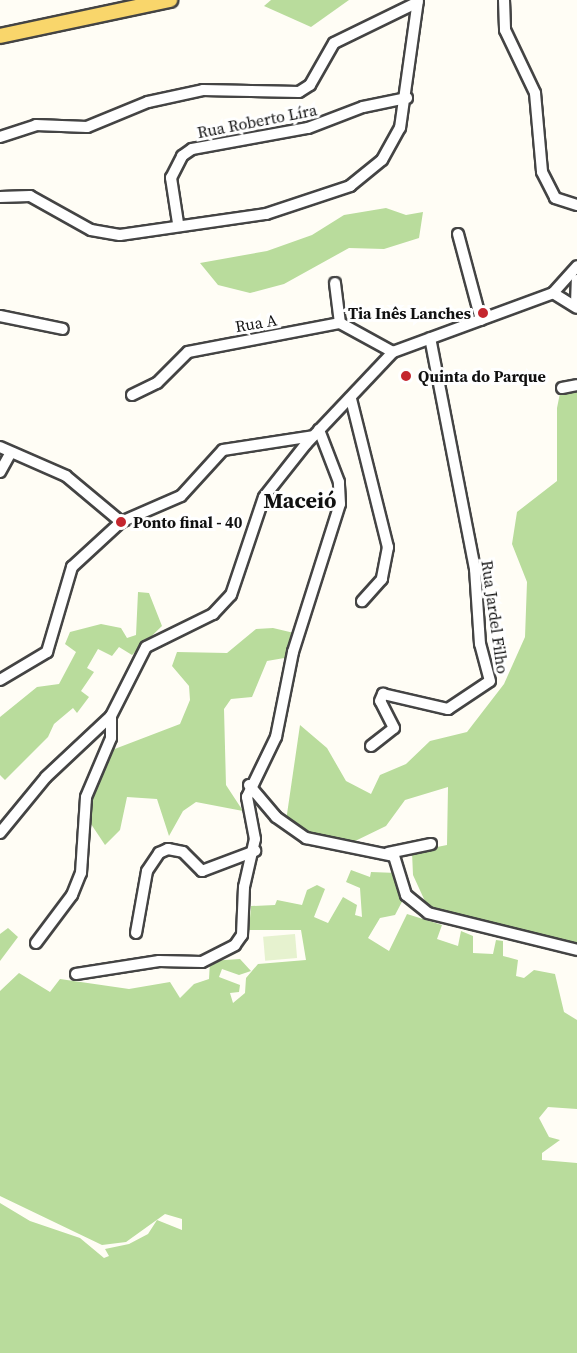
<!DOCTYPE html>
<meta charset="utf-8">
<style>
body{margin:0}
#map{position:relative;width:577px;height:1353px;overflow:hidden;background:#fffdf5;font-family:"Source Serif 4",serif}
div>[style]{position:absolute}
.forest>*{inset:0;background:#b9dc9c}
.pitch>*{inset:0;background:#e6f2cf;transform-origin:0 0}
.roads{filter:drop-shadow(2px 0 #444) drop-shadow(-2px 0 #444) drop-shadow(0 2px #444) drop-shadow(0 -2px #444)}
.minor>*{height:10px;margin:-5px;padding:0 5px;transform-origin:5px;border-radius:5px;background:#fff}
.major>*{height:14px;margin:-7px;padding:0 7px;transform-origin:7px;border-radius:7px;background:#f9d66b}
.dots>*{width:16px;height:16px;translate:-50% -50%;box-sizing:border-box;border:3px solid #fff;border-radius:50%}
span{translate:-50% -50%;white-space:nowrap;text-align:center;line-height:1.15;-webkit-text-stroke:6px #fff;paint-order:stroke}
.street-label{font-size:16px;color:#111}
.poi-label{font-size:16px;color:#111;font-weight:700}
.right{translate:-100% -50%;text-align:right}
.left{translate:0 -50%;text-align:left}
.district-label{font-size:22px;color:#111;font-weight:700}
</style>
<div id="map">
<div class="forest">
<i style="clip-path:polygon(271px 0,349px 0,311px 27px,264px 6px)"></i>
<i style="clip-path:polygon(386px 208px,406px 215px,423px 212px,419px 238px,384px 249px,349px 248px,284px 284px,250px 293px,218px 285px,200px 263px,267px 251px,312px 235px,344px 215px)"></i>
<i style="clip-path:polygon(577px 388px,577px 944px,429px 910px,413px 875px,412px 852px,447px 845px,448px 787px,405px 800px,386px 826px,349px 844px,311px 839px,286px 821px,300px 725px,327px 748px,346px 781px,371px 794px,380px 775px,406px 764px,430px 741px,467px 732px,504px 684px,525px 637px,527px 582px,512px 544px,517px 512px,557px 481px,557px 408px,560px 393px)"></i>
<i style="clip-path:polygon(138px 592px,149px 593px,162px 626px,132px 655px,119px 647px,112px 656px,98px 649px,87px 668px,94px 672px,81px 691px,89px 697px,77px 713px,73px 708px,54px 724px,48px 737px,5px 780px,0 775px,0 717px,37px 687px,59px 684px,76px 652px,65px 644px,70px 632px,101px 624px,121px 628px,127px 638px,136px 635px)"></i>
<i style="clip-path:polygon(273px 628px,294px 633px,290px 657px,267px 661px,252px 697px,231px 699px,224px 709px,226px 785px,243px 811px,196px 802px,183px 811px,169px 836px,157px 799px,127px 797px,120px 830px,105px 845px,85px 815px,100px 772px,112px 750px,180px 724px,190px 700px,189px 686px,172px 666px,177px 652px,227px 653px,256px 629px)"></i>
<i style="clip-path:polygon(351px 870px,370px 877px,371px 872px,397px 873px,404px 898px,395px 915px,380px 918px,368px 938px,389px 951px,407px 914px,442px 925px,437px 939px,458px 946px,461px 931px,473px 936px,473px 953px,493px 954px,496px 940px,503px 941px,503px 956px,518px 960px,516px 976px,524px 978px,534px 970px,555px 974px,564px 1012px,577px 1020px,577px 1109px,548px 1107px,539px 1118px,549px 1137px,560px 1140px,542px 1153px,542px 1160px,577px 1163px,577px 1353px,0 1353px,0 1203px,30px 1221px,80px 1238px,104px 1258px,109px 1256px,105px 1249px,129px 1244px,148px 1234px,157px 1220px,182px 1230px,182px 1219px,165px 1214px,126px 1242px,102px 1245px,0 1196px,0 991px,19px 973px,50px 992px,60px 979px,129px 989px,170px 982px,180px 998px,194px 984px,209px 979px,210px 961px,240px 959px,251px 971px,239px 975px,222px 969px,219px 977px,240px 985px,239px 992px,230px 993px,233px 1003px,245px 993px,246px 978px,258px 964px,306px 960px,301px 930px,249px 930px,251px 906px,275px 905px,277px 900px,302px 905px,307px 890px,317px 885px,325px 889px,314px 917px,328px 923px,343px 897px,357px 905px,355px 915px,362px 917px,360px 888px,346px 882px)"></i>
<i style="clip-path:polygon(8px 928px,18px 937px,0 961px,0 934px)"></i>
</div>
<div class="pitch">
<i style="left:295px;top:934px;width:24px;height:32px;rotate:85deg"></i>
</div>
<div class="roads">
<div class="minor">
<i style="left:504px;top:0;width:30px;rotate:88deg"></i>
<i style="left:505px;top:30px;width:70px;rotate:64.5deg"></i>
<i style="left:535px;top:93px;width:79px;rotate:84.9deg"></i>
<i style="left:542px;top:172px;width:29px;rotate:63deg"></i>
<i style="left:555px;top:198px;width:23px;rotate:18deg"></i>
<i style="left:0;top:137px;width:38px;rotate:-18deg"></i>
<i style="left:36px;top:125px;width:51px;rotate:2.2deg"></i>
<i style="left:87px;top:127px;width:66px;rotate:-22.3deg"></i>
<i style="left:148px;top:102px;width:56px;rotate:-12.3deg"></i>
<i style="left:203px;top:90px;width:96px;rotate:1.2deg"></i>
<i style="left:299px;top:92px;width:13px;rotate:-32deg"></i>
<i style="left:310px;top:85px;width:48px;rotate:-60.3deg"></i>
<i style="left:334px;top:43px;width:93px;rotate:-26deg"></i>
<i style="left:0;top:197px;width:30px;rotate:-2deg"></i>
<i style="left:30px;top:196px;width:70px;rotate:29.1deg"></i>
<i style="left:91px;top:230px;width:29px;rotate:10deg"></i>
<i style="left:120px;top:235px;width:148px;rotate:-8.2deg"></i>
<i style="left:266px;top:214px;width:89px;rotate:-18.4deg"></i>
<i style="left:350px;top:186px;width:41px;rotate:-39.1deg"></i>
<i style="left:382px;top:160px;width:37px;rotate:-61deg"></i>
<i style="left:400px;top:128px;width:129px;rotate:-82deg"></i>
<i style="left:178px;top:223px;width:46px;rotate:-98.8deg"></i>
<i style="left:171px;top:178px;width:25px;rotate:-63deg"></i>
<i style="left:182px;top:156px;width:12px;rotate:-35deg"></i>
<i style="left:192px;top:149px;width:118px;rotate:-10.3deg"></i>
<i style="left:308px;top:128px;width:59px;rotate:-20.9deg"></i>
<i style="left:363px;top:107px;width:45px;rotate:-11.6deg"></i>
<i style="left:458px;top:234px;width:89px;rotate:75deg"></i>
<i style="left:335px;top:283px;width:40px;rotate:82.9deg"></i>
<i style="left:553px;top:293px;width:28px;rotate:32deg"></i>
<i style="left:576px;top:304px;width:24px;rotate:-88deg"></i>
<i style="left:0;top:316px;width:64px;rotate:11.7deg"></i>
<i style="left:562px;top:388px;width:15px;rotate:-11deg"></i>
<i style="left:132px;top:395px;width:28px;rotate:-26deg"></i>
<i style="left:157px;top:383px;width:44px;rotate:-45deg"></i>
<i style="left:188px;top:352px;width:155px;rotate:-10.8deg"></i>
<i style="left:340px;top:323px;width:60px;rotate:28.7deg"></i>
<i style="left:351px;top:399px;width:153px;rotate:76deg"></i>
<i style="left:388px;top:547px;width:33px;rotate:101deg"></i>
<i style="left:382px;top:579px;width:30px;rotate:132deg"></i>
<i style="left:0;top:447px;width:72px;rotate:23.7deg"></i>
<i style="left:66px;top:476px;width:72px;rotate:39.9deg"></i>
<i style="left:0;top:472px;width:21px;rotate:-61deg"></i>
<i style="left:0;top:680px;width:55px;rotate:-30.8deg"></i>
<i style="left:47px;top:652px;width:89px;rotate:-73.6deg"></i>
<i style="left:72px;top:567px;width:67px;rotate:-42.6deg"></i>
<i style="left:121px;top:522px;width:65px;rotate:-23.4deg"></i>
<i style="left:181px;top:496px;width:62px;rotate:-47.6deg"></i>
<i style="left:223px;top:450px;width:91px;rotate:-8.8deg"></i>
<i style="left:371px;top:746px;width:29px;rotate:-38deg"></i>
<i style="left:394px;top:728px;width:30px;rotate:-117deg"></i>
<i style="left:380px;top:701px;width:8px;rotate:-67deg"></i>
<i style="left:383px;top:694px;width:67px;rotate:13deg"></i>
<i style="left:448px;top:709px;width:50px;rotate:-33.7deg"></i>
<i style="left:490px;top:681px;width:38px;rotate:-105deg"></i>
<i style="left:480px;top:644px;width:75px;rotate:-93.8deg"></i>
<i style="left:475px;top:569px;width:235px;rotate:-101deg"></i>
<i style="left:249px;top:785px;width:42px;rotate:49.8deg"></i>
<i style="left:276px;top:817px;width:37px;rotate:35deg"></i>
<i style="left:306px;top:838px;width:90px;rotate:11.6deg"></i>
<i style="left:394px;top:856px;width:41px;rotate:72.9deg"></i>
<i style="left:406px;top:895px;width:28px;rotate:39deg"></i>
<i style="left:428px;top:913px;width:154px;rotate:13.9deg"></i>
<i style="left:0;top:833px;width:72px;rotate:-50.6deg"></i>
<i style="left:46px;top:777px;width:89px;rotate:-43.2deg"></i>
<i style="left:111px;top:716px;width:77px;rotate:-63.1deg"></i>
<i style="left:146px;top:647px;width:75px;rotate:-26.2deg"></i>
<i style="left:213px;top:614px;width:26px;rotate:-47deg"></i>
<i style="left:231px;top:595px;width:103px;rotate:-71.4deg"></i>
<i style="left:264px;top:497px;width:68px;rotate:-51.6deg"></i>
<i style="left:306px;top:444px;width:127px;rotate:-46.6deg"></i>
<i style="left:393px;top:352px;width:171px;rotate:-20.2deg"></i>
<i style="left:553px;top:293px;width:36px;rotate:-48deg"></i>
<i style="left:388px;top:853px;width:44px;rotate:-11.8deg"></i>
<i style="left:136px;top:933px;width:63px;rotate:-79.9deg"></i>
<i style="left:147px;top:871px;width:22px;rotate:-56deg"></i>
<i style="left:159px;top:853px;width:10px;rotate:-24deg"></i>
<i style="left:168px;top:849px;width:15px;rotate:11deg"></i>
<i style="left:183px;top:852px;width:27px;rotate:45deg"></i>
<i style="left:202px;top:871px;width:57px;rotate:-20.7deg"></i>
<i style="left:36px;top:943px;width:60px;rotate:-53.1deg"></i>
<i style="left:72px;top:895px;width:24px;rotate:-68deg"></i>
<i style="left:81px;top:873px;width:76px;rotate:-86.2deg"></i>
<i style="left:86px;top:797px;width:64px;rotate:-67deg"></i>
<i style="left:111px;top:738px;width:22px;rotate:-90deg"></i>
<i style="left:76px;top:974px;width:84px;rotate:-8.9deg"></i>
<i style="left:159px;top:961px;width:43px;rotate:1.3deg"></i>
<i style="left:202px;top:962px;width:37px;rotate:-27deg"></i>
<i style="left:235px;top:945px;width:12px;rotate:-55deg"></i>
<i style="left:242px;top:935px;width:48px;rotate:-87.6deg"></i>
<i style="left:244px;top:887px;width:49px;rotate:-77.1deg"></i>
<i style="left:255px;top:839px;width:43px;rotate:-100.8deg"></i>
<i style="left:247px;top:797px;width:67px;rotate:-64.2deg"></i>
<i style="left:276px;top:737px;width:87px;rotate:-78.7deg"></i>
<i style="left:293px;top:652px;width:155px;rotate:-72.4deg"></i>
<i style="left:340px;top:504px;width:22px;rotate:-93deg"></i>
<i style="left:339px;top:482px;width:56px;rotate:-111deg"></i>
</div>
<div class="major">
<i style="left:0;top:36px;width:174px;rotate:-12deg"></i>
</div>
</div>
<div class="dots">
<i style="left:483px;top:313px;background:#c4262e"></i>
<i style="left:406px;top:376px;background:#c4262e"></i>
<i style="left:121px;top:522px;background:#c4262e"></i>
</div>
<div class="street-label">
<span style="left:257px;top:121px;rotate:-11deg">Rua Roberto Líra</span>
<span style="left:256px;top:323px;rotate:-10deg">Rua A</span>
<span style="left:495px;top:617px;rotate:82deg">Rua Jardel Filho</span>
</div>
<div class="poi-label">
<span class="right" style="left:471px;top:313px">Tia Inês Lanches</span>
<span class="left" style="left:418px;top:376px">Quinta do Parque</span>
<span class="left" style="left:133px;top:522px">Ponto final - 40</span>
</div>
<div class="district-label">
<span style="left:300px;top:501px">Maceió</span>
</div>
</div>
